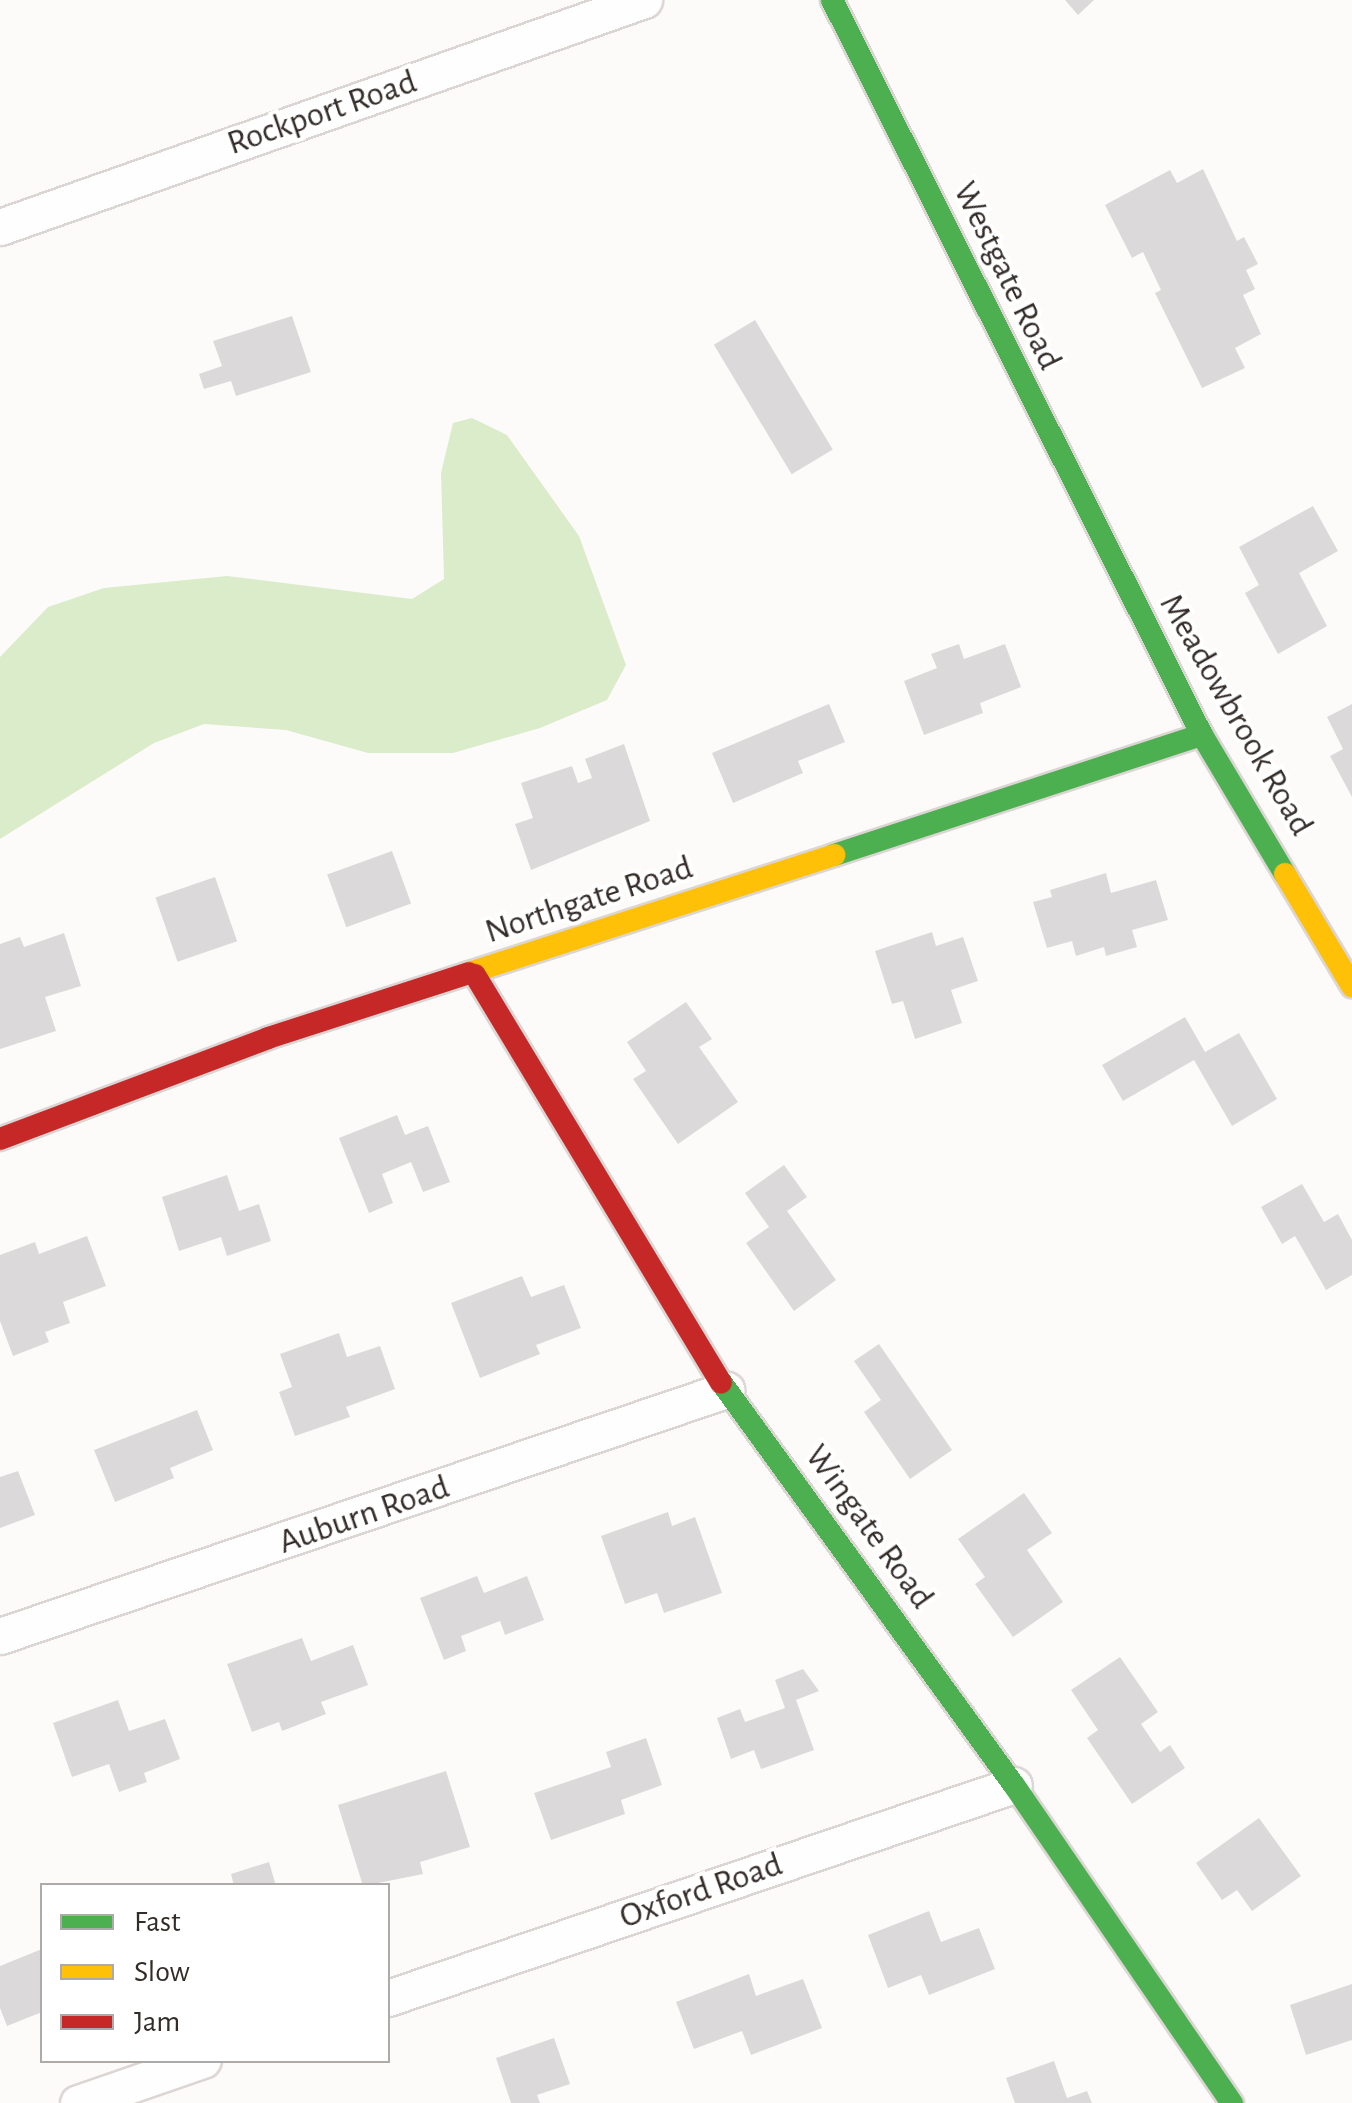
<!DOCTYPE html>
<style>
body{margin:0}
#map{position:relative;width:1352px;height:2103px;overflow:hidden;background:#fdfbf9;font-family:"Alegreya Sans",sans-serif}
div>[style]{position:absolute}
.green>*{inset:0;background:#daecca}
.building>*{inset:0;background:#dcd9db;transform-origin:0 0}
.roads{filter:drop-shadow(2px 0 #dbd6d4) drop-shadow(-2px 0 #dbd6d4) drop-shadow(0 2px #dbd6d4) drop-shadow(0 -2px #dbd6d4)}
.street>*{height:35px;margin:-17.5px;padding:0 17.5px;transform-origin:17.5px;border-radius:17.5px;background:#fffefe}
.fast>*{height:22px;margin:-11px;padding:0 11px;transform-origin:11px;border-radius:11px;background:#4caf50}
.slow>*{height:22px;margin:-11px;padding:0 11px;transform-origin:11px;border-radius:11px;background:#ffc107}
.jam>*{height:22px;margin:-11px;padding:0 11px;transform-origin:11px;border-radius:11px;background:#c62828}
span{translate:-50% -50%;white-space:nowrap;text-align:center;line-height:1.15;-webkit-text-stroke:8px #fff;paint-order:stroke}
.street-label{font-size:35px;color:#332c29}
.legend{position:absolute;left:40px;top:1883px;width:350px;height:180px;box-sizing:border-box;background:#fff;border:2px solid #adaba9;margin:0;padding:12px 18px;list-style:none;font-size:30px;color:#332c29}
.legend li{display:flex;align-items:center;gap:20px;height:50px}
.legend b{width:50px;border:2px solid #adaba9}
</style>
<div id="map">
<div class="green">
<i style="clip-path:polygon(472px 418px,507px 435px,579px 536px,626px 665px,607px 700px,540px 728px,453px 753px,368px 753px,286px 730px,204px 724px,154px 743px,0 839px,0 657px,48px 607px,104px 588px,227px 576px,412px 599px,444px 579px,441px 473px,453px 423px)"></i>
</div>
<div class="building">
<i style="clip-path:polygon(1065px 0,1094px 0,1078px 15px)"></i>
<i style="clip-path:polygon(1203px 169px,1237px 241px,1244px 237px,1258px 264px,1246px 270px,1255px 289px,1243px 295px,1261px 334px,1235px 348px,1245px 368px,1202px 388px,1155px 293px,1161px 290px,1143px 252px,1132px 258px,1105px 205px,1170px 170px,1177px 183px)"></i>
<i style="clip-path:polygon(292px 316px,311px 372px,236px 396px,231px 381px,204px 389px,199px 374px,222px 366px,213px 341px)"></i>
<i style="left:755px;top:320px;width:151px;height:48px;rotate:59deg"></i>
<i style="clip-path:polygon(1313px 506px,1338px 551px,1299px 573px,1327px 626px,1278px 654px,1245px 593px,1259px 585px,1239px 547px)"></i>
<i style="clip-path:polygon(959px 644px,964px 659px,1005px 644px,1021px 687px,980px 703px,983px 713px,924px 735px,904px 681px,937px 668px,931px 654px)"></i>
<i style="clip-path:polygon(829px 704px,845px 742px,798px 761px,803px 773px,733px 803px,712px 753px)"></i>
<i style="clip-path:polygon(1352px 704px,1352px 797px,1330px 756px,1343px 749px,1327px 717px)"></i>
<i style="clip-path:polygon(624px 744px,650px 821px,531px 870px,515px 824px,533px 818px,521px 783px,572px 766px,578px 783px,592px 778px,585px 759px)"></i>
<i style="left:392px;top:851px;width:56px;height:69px;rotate:70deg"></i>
<i style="clip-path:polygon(1106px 873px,1111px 893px,1156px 880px,1168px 920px,1132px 930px,1137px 947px,1106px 956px,1104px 947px,1076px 956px,1072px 941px,1047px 948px,1033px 902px,1052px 897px,1050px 890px)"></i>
<i style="left:215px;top:877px;width:68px;height:63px;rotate:71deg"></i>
<i style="clip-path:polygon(932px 932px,936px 946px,963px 937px,978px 981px,951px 990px,962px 1023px,915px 1039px,903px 1001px,892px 1004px,875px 951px)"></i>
<i style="clip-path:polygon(64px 933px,81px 986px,45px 997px,56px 1031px,0 1049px,0 944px,20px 937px,24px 947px)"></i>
<i style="clip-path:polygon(686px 1002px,712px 1039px,699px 1047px,738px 1102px,678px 1144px,633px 1079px,646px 1071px,627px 1042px)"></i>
<i style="clip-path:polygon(1185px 1017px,1205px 1052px,1239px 1033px,1277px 1099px,1232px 1126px,1194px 1060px,1123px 1101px,1102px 1065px)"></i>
<i style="clip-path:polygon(397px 1115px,405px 1135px,428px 1126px,450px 1182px,423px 1192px,411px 1162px,382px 1174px,393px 1203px,369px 1213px,339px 1138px)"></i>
<i style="clip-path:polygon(784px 1165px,807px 1197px,787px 1211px,836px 1280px,794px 1311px,746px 1243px,769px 1227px,745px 1193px)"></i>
<i style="clip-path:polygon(227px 1175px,239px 1211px,259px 1204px,271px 1241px,227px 1256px,221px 1237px,179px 1251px,162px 1197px)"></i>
<i style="clip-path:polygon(1302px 1184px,1324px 1222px,1338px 1214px,1352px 1240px,1352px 1275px,1326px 1290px,1295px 1236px,1282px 1244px,1261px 1207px)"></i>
<i style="clip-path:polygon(87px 1236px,106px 1286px,63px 1302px,70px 1323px,45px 1332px,49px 1342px,13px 1356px,0 1321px,0 1255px,35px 1242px,39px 1254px)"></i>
<i style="clip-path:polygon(522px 1276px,531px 1297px,564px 1285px,581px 1328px,536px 1345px,540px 1354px,480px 1378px,451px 1303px)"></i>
<i style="clip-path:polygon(339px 1333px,347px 1357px,380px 1346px,395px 1389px,346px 1407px,350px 1417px,295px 1436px,279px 1392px,292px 1387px,280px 1354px)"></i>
<i style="clip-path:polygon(879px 1344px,952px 1450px,910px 1479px,864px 1412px,881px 1400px,854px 1361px)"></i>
<i style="clip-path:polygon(197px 1410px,213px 1450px,170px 1468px,174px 1478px,115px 1502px,94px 1450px)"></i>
<i style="clip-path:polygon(18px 1471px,35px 1515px,0 1528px,0 1477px)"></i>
<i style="clip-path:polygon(1024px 1493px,1052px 1533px,1027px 1550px,1063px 1602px,1013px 1637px,975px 1584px,985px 1577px,958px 1539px)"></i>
<i style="clip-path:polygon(668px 1512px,672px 1526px,695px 1517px,722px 1593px,664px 1613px,657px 1593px,625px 1604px,601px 1536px)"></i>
<i style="clip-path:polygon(477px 1576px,484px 1593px,527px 1576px,544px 1620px,505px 1635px,500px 1621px,461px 1636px,466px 1651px,444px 1660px,420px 1598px)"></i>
<i style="clip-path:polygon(302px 1638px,311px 1661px,353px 1645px,368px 1685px,321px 1702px,326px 1714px,282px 1731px,279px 1722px,252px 1732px,227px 1664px)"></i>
<i style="clip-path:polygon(1120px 1657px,1158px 1712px,1141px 1724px,1160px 1752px,1170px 1745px,1185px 1768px,1132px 1804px,1087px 1738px,1098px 1730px,1071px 1690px)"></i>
<i style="clip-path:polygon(803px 1669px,819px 1691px,796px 1700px,814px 1750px,761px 1769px,754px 1750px,731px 1759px,717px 1718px,740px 1709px,745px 1722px,785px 1708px,775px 1680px)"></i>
<i style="clip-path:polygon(118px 1700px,129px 1731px,165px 1719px,180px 1759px,144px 1773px,147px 1782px,119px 1792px,109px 1764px,72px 1777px,53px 1723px)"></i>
<i style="clip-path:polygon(646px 1738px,662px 1785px,621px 1800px,625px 1814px,551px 1840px,534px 1793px,611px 1767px,606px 1752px)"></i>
<i style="clip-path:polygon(446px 1771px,470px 1847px,420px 1862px,423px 1874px,363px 1886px,338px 1805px)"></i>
<i style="clip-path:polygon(1259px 1818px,1301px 1876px,1252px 1911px,1237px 1890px,1222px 1900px,1196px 1863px)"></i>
<i style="clip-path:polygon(269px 1862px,276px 1886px,234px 1886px,231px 1874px)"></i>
<i style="clip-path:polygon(929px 1911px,941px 1942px,979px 1928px,995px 1969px,929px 1995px,921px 1975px,888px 1988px,868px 1935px)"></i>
<i style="clip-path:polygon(42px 1949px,42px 2012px,7px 2026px,0 2008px,0 1966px)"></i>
<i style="clip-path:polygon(749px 1974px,756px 1996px,803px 1979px,822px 2028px,751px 2055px,742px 2031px,694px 2049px,676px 2002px)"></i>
<i style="clip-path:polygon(1352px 1984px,1352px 2040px,1306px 2055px,1290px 2005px)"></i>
<i style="clip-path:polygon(554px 2038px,570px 2084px,537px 2095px,540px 2103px,511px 2103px,496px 2058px)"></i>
<i style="clip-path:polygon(1054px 2061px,1067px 2098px,1087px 2091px,1092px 2103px,1015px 2103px,1006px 2078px)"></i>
</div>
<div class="roads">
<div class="street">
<i style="left:0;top:227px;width:683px;rotate:-19.42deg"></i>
<i style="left:0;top:1636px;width:767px;rotate:-18.72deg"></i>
<i style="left:388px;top:1998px;width:661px;rotate:-18.79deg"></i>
<i style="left:78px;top:2103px;width:132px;rotate:-19deg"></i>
</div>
<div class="fast">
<i style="left:832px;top:0;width:823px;rotate:63.28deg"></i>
<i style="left:1202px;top:735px;width:162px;rotate:59.2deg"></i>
<i style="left:834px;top:855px;width:387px;rotate:-18.1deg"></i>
<i style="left:721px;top:1382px;width:498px;rotate:54deg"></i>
<i style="left:1014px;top:1785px;width:386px;rotate:55.6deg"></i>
</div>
<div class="slow">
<i style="left:1285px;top:874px;width:131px;rotate:59.1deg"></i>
<i style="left:469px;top:973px;width:384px;rotate:-17.9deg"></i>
</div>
<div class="jam">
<i style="left:475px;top:975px;width:476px;rotate:58.9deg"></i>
<i style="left:0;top:1139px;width:286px;rotate:-20.6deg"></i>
<i style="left:268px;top:1038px;width:211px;rotate:-17.9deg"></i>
</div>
</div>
<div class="street-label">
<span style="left:322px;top:113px;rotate:-19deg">Rockport Road</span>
<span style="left:1007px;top:276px;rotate:64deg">Westgate Road</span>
<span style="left:1236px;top:715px;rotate:60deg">Meadowbrook Road</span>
<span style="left:589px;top:900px;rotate:-18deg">Northgate Road</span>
<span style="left:364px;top:1515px;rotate:-19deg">Auburn Road</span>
<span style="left:869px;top:1527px;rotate:54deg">Wingate Road</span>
<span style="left:701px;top:1891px;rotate:-19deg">Oxford Road</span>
</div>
<ul class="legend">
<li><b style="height:12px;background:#4caf50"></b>Fast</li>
<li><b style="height:12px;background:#ffc107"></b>Slow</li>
<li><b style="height:12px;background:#c62828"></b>Jam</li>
</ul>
</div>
